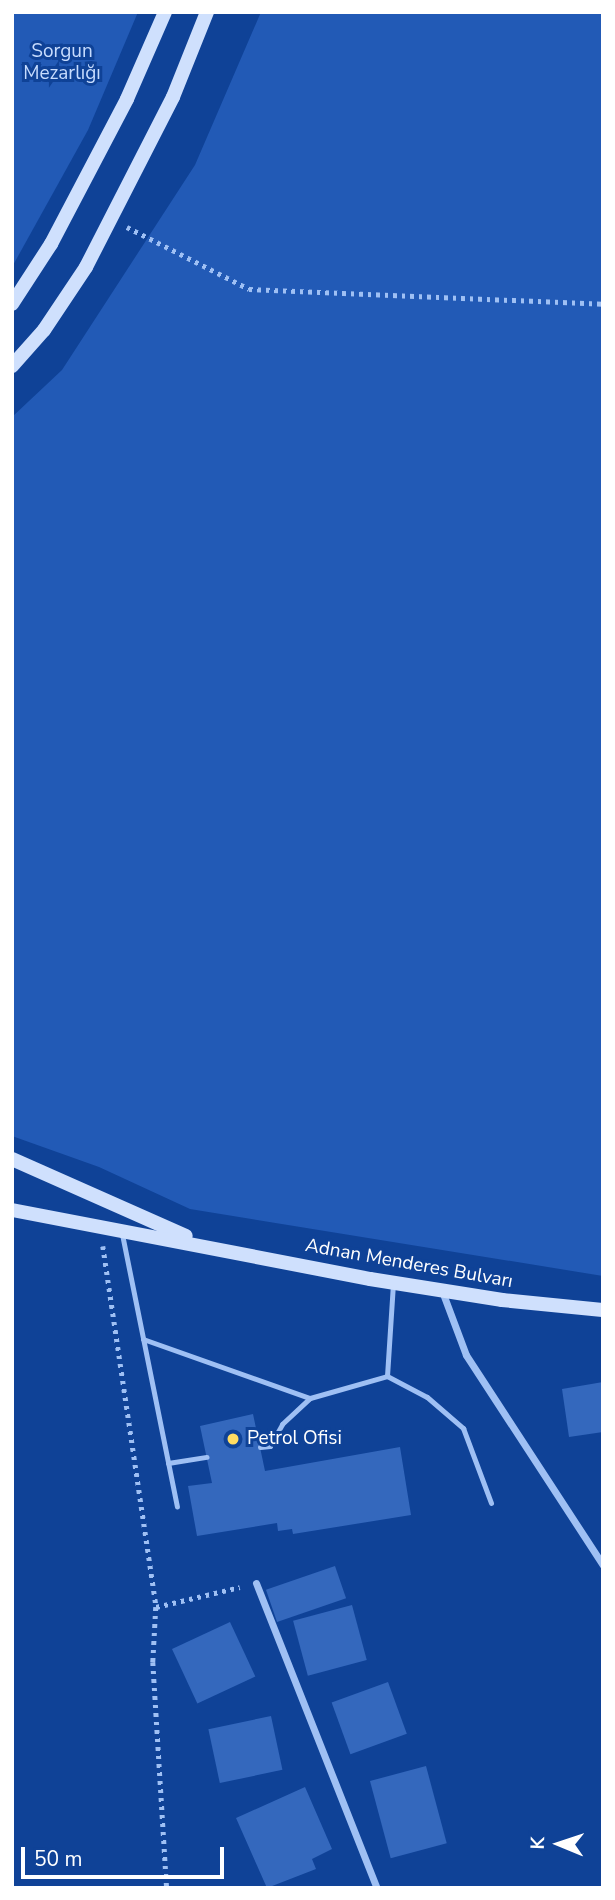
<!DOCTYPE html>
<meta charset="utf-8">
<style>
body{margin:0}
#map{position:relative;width:615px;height:1900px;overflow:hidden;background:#0f4297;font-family:"Nunito Sans",sans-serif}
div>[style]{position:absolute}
.green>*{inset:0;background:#225ab6}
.building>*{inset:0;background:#3468bd;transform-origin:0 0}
.path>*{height:4.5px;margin-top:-2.25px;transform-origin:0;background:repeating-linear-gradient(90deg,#9fc0f4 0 3.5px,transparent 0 8.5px)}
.service>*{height:5px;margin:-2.5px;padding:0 2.5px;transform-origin:2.5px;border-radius:2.5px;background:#9fc0f4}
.minor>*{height:7px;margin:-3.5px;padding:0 3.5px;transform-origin:3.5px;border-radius:3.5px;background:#9fc0f4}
.secondary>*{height:14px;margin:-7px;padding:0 7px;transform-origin:7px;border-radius:7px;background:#cfe0fd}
.dots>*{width:19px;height:19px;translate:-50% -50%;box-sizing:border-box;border:4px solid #0f4297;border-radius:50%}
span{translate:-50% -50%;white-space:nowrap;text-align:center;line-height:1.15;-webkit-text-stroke:6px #0f4297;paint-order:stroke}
.park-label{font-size:19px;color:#c7dcfe}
.street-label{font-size:19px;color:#fff}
.poi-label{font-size:19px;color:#fff}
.left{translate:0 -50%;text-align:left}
.frame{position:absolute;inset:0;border:14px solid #fff;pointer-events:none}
.north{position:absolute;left:524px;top:1809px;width:70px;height:70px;-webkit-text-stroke:5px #0f4297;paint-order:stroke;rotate:272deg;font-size:19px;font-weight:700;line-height:28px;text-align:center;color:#fff}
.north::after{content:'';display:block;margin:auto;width:24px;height:32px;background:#fff;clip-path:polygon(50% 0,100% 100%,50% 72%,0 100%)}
.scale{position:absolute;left:21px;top:1847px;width:203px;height:32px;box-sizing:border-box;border:4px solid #fff;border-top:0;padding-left:9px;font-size:21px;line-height:24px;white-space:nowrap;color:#fff;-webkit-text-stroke:5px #0f4297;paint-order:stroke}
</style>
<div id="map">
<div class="green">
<i style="clip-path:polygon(12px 12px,138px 12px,88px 130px,12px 267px)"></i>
<i style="clip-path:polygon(261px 12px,603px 12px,603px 1276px,190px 1209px,99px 1167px,12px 1136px,12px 417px,62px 370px,195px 165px)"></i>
</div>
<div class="building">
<i style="clip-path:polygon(603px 1382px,603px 1432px,569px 1437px,562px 1389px)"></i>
<i style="clip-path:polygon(253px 1414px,265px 1471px,400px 1447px,411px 1515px,293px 1534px,292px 1529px,278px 1531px,277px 1523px,197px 1536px,188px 1486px,212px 1483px,200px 1426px)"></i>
<i style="left:335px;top:1566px;width:34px;height:73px;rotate:71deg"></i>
<i style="left:352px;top:1605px;width:57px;height:61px;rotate:75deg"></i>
<i style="left:230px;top:1622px;width:60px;height:64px;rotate:65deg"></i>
<i style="left:388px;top:1682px;width:55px;height:60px;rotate:70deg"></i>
<i style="left:271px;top:1716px;width:55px;height:64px;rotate:78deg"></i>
<i style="left:426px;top:1766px;width:80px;height:58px;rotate:75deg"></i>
<i style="clip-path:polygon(305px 1787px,332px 1849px,312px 1859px,316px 1869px,267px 1888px,236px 1818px)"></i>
</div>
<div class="path">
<i style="left:127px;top:227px;width:137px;rotate:26.9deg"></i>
<i style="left:249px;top:289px;width:354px;rotate:2.4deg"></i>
<i style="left:103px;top:1246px;width:365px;rotate:81.6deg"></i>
<i style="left:156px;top:1607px;width:55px;rotate:93.1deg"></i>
<i style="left:153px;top:1662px;width:226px;rotate:86.5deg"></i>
<i style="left:156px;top:1607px;width:86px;rotate:-13.4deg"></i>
</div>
<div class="service">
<i style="left:122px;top:1234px;width:278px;rotate:78.6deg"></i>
<i style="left:143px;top:1339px;width:177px;rotate:19.5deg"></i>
<i style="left:387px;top:1376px;width:45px;rotate:27.7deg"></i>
<i style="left:427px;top:1397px;width:48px;rotate:40.7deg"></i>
<i style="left:463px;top:1428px;width:80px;rotate:69.5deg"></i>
<i style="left:260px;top:1447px;width:10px;rotate:-6deg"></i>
<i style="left:270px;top:1446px;width:25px;rotate:-61deg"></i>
<i style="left:282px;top:1424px;width:38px;rotate:-43deg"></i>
<i style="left:310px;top:1398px;width:80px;rotate:-15.9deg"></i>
<i style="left:387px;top:1376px;width:92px;rotate:-86.3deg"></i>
<i style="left:168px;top:1463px;width:39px;rotate:-9deg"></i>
</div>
<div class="minor">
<i style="left:442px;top:1291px;width:68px;rotate:69.4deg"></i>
<i style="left:466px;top:1355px;width:251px;rotate:56.9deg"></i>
<i style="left:256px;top:1583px;width:328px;rotate:68.4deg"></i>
</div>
<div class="secondary">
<i style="left:12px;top:304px;width:72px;rotate:-57deg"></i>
<i style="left:51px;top:244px;width:164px;rotate:-62.3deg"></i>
<i style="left:127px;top:99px;width:95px;rotate:-66.4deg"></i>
<i style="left:12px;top:366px;width:48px;rotate:-48.4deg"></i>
<i style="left:44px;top:330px;width:76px;rotate:-56.3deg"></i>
<i style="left:86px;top:267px;width:191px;rotate:-62.9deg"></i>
<i style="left:173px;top:97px;width:92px;rotate:-68.2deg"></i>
<i style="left:12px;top:1159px;width:190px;rotate:23.9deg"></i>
<i style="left:12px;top:1210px;width:365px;rotate:10.9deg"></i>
<i style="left:370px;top:1279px;width:134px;rotate:9deg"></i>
<i style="left:502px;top:1300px;width:101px;rotate:5.7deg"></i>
</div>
<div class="dots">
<i style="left:233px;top:1439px;background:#ffdc62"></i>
</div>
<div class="park-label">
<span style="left:62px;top:63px">Sorgun<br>Mezarlığı</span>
</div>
<div class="street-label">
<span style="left:409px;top:1264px;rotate:10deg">Adnan Menderes Bulvarı</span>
</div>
<div class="poi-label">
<span class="left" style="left:247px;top:1439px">Petrol Ofisi</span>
</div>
<div class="frame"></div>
<div class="north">K</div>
<div class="scale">50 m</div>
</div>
